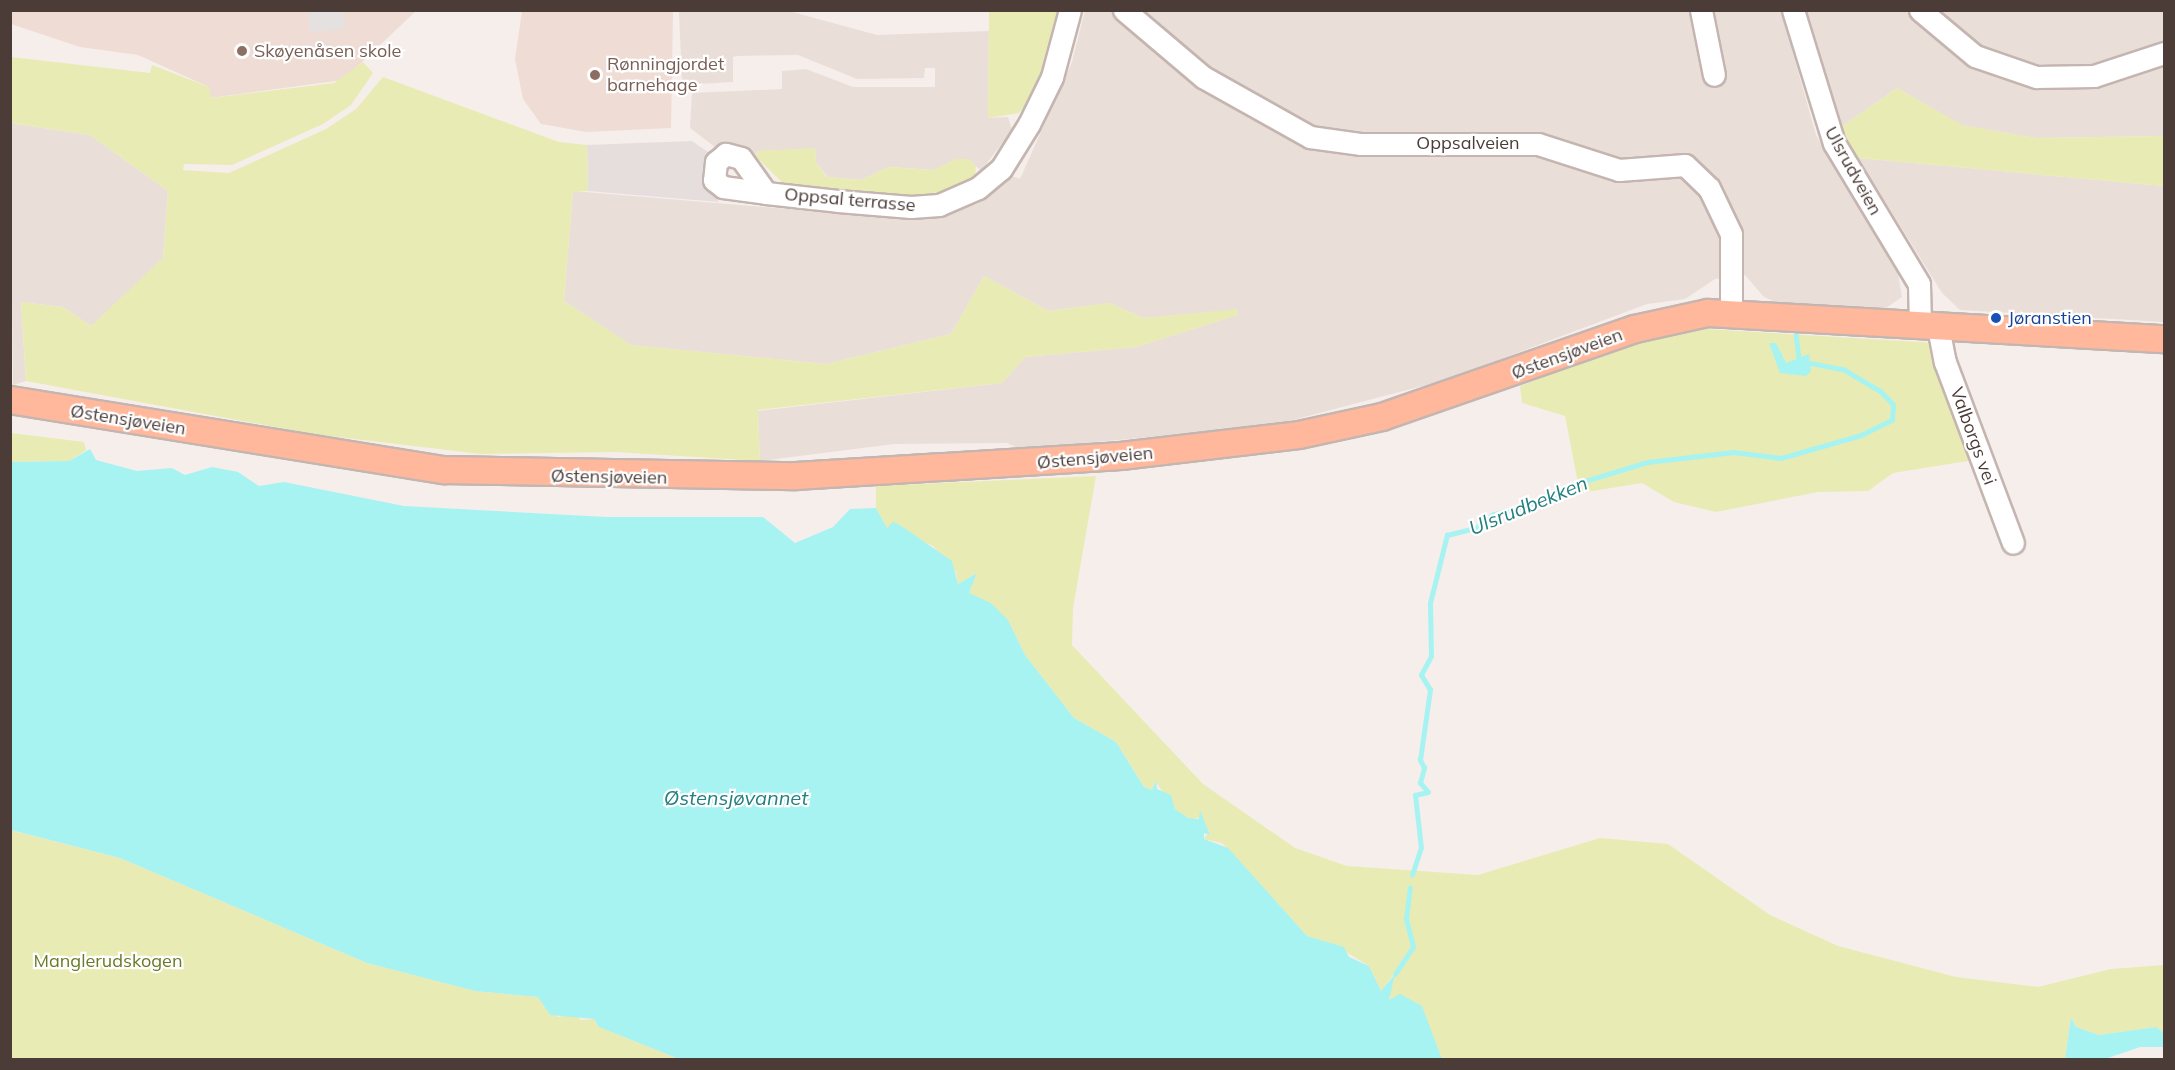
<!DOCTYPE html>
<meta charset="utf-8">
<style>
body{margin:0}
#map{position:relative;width:2175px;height:1070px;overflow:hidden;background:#f6eeeb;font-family:Mulish,sans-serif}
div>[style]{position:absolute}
.residential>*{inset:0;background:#eaded9}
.industrial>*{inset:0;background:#e6dedd}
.education>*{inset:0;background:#efddd5}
.green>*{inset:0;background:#e9ebb4}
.parking>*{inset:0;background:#e5e1e0}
.water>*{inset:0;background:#a7f3f2}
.stream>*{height:4.5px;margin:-2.25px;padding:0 2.25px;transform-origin:2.25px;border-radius:2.25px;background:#a7f3f2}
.roads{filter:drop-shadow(2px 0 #c5b5b0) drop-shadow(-2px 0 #c5b5b0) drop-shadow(0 2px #c5b5b0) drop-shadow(0 -2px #c5b5b0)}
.minor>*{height:21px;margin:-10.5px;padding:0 10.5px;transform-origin:10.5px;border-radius:10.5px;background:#fff}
.major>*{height:26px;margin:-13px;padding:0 13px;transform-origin:13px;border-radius:13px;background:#ffb89b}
.dots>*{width:16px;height:16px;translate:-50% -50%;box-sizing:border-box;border:3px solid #fff;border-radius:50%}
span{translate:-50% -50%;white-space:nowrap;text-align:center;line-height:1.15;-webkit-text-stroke:4.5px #fff;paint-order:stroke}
.education-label{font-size:18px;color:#785e54}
.left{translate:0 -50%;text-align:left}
.street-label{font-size:18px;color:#4b3c38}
.transit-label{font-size:18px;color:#164399}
.park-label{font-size:18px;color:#6a7a28}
.water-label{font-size:20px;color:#238080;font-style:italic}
.frame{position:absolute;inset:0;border:12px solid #4b3c38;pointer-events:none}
</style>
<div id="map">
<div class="residential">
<i style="clip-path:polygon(1085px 10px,1781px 11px,1816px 135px,1898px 273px,1902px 297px,1883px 310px,1782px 305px,1764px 297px,1745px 275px,1715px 279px,1685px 299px,1647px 304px,1445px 380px,1270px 426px,1020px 449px,1007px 443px,894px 444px,760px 461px,758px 411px,1002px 383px,1025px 357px,1136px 347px,1237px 315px,1238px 310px,1144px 318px,1109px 303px,1048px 311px,984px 276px,951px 334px,826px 364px,630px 345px,564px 301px,573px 191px,908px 219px,977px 204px,1011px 176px,1020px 179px,1072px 62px)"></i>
<i style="clip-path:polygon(679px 11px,789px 11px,877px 35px,989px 31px,988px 118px,1008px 117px,1012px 130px,981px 171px,969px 159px,933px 170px,889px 167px,861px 180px,828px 177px,816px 163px,815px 149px,758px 151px,753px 157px,735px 146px,715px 147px,690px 128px,692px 93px,782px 89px,782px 71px,806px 69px,853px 87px,935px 87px,935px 68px,925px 68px,924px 78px,857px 79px,798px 55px,737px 56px,733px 57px,733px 82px,682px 85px)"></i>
<i style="clip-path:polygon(1805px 11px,2164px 11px,2164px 136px,2036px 138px,1961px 125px,1897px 88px,1840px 128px)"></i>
<i style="clip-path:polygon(10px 123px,90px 135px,168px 191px,163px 258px,145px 288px,91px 326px,63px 307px,21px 302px,26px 381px,13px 385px)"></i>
<i style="clip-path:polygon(1858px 158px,2164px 186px,2164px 322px,1960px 310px,1942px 293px)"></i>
</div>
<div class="industrial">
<i style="clip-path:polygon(692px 141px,708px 152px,703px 181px,719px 202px,588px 191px,587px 145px)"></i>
</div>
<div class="education">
<i style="clip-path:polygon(11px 10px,416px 11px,343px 80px,210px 98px,209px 87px,138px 55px,80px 47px,11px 24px)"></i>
<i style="clip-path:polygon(522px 11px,673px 11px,671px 128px,586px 132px,541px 124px,523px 99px,515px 59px)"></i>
</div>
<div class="green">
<i style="clip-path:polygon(1059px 11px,1058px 35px,1035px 92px,1019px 113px,988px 118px,989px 12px)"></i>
<i style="clip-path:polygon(11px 57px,150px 73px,152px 65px,209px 87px,211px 98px,334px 83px,363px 62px,373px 73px,351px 105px,323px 124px,232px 165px,184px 164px,183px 170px,229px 173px,326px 129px,356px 109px,383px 77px,559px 142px,587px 145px,588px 191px,573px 192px,564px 301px,631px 345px,826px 364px,951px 334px,984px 276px,1048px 311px,1109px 303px,1144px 318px,1238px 309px,1238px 315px,1136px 347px,1025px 357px,1002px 383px,758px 410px,760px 461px,616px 452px,481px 454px,313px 434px,26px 381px,21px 302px,63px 307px,91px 326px,163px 258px,168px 191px,90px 135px,11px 123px)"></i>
<i style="clip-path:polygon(1897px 88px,1962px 125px,2036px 138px,2164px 136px,2164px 186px,1858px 158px,1840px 128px)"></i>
<i style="clip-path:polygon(815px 148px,816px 163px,827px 177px,861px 180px,889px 167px,933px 170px,956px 159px,969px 159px,976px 166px,975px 176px,950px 190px,905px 198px,786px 186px,755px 156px,758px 151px)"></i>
<i style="clip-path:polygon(1673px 327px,1936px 343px,1980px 459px,1893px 473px,1868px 491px,1818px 492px,1716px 512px,1674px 502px,1642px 483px,1580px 493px,1565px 416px,1522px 403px,1520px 386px)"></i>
<i style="clip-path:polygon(11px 433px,84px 442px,86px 450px,69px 461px,11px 462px)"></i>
<i style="clip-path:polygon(1096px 476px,1073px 608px,1072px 645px,1203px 784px,1295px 848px,1347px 866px,1478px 875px,1600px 838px,1668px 844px,1770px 915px,1838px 946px,1956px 977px,2038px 987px,2111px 969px,2164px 965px,2164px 1033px,2156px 1027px,2099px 1035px,2076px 1027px,2071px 1017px,2065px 1060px,1442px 1059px,1415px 1002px,1397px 996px,1389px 1000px,1394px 974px,1381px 991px,1369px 966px,1333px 944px,1307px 936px,1222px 843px,1204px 839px,1209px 832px,1199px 818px,1188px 819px,1175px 809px,1155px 781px,1152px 790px,1144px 787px,1116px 742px,1074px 718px,1025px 655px,1008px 620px,969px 593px,977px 573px,958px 584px,956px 572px,933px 546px,912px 537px,900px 525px,887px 528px,876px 508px,876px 486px)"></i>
<i style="clip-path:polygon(10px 830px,120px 858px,367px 963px,475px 991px,538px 997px,558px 1017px,574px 1013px,581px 1020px,594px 1019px,599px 1027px,679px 1059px,11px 1059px)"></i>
</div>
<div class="parking">
<i style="clip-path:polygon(308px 11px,343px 11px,345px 29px,310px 32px)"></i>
</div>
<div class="water">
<i style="clip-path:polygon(1769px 343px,1776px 343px,1786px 363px,1809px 354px,1811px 371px,1806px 376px,1780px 373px)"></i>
<i style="clip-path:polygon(90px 449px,96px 460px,137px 471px,172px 468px,185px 475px,212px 467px,238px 472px,259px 486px,284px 482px,404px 506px,607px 517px,763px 517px,795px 543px,833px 527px,850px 509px,876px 508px,887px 528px,893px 522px,900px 525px,952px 561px,958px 584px,977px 573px,969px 593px,991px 603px,1008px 620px,1025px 655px,1074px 718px,1116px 742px,1144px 787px,1152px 790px,1156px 780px,1157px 789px,1171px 795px,1175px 809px,1188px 818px,1199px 819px,1200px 810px,1210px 835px,1204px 833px,1204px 839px,1228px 848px,1307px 936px,1344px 947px,1349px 957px,1369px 966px,1381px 991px,1395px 974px,1389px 1000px,1400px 994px,1422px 1006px,1442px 1059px,679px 1059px,599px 1027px,594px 1019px,550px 1015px,538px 997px,475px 991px,367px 963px,120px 858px,11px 830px,11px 462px,69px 461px)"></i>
<i style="clip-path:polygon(2071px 1017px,2076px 1027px,2099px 1035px,2156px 1027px,2164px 1033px,2164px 1047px,2140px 1047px,2105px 1059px,2065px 1059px)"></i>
</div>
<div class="stream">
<i style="left:1796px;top:334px;width:25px;rotate:83deg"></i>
<i style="left:1412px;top:875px;width:28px;rotate:-72deg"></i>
<i style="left:1421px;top:848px;width:53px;rotate:-96.5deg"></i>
<i style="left:1415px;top:795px;width:13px;rotate:-13deg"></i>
<i style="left:1428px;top:792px;width:12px;rotate:-132deg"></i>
<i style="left:1420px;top:783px;width:16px;rotate:-75deg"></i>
<i style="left:1424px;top:768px;width:9px;rotate:-117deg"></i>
<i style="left:1420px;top:760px;width:71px;rotate:-81.9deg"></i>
<i style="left:1430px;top:690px;width:17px;rotate:-121deg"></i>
<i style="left:1421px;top:675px;width:21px;rotate:-62deg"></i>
<i style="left:1431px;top:656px;width:53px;rotate:-91.1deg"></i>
<i style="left:1430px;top:603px;width:70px;rotate:-76deg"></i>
<i style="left:1447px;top:535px;width:30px;rotate:-14deg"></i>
<i style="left:1476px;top:528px;width:21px;rotate:-39deg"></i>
<i style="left:1492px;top:515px;width:69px;rotate:-16.9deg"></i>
<i style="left:1558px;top:495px;width:11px;rotate:-49deg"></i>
<i style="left:1565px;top:487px;width:87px;rotate:-16.8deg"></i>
<i style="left:1648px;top:462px;width:86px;rotate:-6.7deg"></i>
<i style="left:1733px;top:452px;width:48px;rotate:7.1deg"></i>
<i style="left:1781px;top:458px;width:83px;rotate:-16deg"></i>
<i style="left:1861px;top:435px;width:34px;rotate:-26deg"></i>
<i style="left:1892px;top:420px;width:15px;rotate:-86deg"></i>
<i style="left:1893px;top:405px;width:18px;rotate:-133deg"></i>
<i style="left:1881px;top:392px;width:43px;rotate:-149.3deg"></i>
<i style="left:1844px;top:370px;width:33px;rotate:-169deg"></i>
<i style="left:1395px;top:974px;width:32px;rotate:-56deg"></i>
<i style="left:1413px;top:947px;width:29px;rotate:-104deg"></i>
<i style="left:1406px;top:919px;width:31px;rotate:-83deg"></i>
</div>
<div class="roads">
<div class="minor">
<i style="left:1124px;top:10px;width:104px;rotate:40.3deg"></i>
<i style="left:1203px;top:77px;width:123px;rotate:29.3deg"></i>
<i style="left:1310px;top:137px;width:50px;rotate:8deg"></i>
<i style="left:1360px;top:144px;width:178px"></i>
<i style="left:1538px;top:144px;width:85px;rotate:17.8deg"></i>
<i style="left:1619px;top:170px;width:66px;rotate:-4.3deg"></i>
<i style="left:1685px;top:165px;width:33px;rotate:44deg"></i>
<i style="left:1709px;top:188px;width:51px;rotate:64.4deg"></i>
<i style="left:1731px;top:234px;width:78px;rotate:90deg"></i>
<i style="left:1701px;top:10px;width:66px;rotate:78.7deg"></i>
<i style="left:1793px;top:10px;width:139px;rotate:72.9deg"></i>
<i style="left:1834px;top:143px;width:165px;rotate:58.9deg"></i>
<i style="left:1919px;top:284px;width:42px;rotate:88.6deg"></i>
<i style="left:1920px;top:10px;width:72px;rotate:39.9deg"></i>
<i style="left:1975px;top:56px;width:65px;rotate:19deg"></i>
<i style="left:2036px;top:77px;width:58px;rotate:-1deg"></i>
<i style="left:2094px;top:76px;width:74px;rotate:-18.2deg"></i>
<i style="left:766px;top:193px;width:43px;rotate:-125.5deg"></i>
<i style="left:741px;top:158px;width:16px;rotate:-165deg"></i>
<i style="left:726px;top:154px;width:13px;rotate:141deg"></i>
<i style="left:716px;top:162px;width:18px;rotate:96deg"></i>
<i style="left:714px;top:180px;width:11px;rotate:38deg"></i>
<i style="left:723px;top:187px;width:43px;rotate:7.9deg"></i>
<i style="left:766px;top:193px;width:72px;rotate:6.3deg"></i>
<i style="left:838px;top:201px;width:73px;rotate:4.7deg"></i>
<i style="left:911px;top:207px;width:28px;rotate:-4deg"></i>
<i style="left:939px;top:205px;width:43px;rotate:-23.6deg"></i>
<i style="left:978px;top:188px;width:30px;rotate:-40deg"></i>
<i style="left:1001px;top:169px;width:53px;rotate:-58.1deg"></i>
<i style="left:1029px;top:124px;width:52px;rotate:-63.9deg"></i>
<i style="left:1052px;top:77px;width:69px;rotate:-75deg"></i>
<i style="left:1938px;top:327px;width:36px;rotate:79deg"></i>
<i style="left:1945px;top:362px;width:193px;rotate:69.4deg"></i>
</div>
<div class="major">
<i style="left:10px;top:400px;width:440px;rotate:9.2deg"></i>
<i style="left:444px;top:470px;width:352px;rotate:1deg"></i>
<i style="left:796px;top:476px;width:326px;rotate:-3.5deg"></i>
<i style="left:1121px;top:456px;width:179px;rotate:-6.7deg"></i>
<i style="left:1299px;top:435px;width:85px;rotate:-12.2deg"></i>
<i style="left:1382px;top:417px;width:268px;rotate:-19.2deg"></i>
<i style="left:1635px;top:329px;width:75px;rotate:-12.4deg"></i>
<i style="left:1708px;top:313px;width:457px;rotate:3.3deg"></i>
</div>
</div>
<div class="dots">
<i style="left:242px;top:51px;background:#8d6e63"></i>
<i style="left:595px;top:75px;background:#8d6e63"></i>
<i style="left:1996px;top:318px;background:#1a4fb4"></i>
</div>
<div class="education-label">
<span class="left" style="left:254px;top:51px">Skøyenåsen skole</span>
<span class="left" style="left:607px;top:75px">Rønningjordet<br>barnehage</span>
</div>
<div class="street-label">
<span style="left:1468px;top:143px">Oppsalveien</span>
<span style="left:1853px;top:171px;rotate:61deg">Ulsrudveien</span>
<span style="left:850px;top:200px;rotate:5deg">Oppsal terrasse</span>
<span style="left:1567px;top:354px;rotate:-20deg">Østensjøveien</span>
<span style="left:128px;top:420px;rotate:9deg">Østensjøveien</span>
<span style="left:1973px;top:436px;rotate:70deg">Valborgs vei</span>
<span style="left:1095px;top:458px;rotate:-5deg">Østensjøveien</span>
<span style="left:609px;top:477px;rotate:1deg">Østensjøveien</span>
</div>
<div class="transit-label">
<span class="left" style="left:2008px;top:318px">Jøranstien</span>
</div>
<div class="park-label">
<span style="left:108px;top:961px">Manglerudskogen</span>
</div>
<div class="water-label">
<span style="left:1528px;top:505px;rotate:-22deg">Ulsrudbekken</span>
<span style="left:736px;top:797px">Østensjøvannet</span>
</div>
<div class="frame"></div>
</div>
